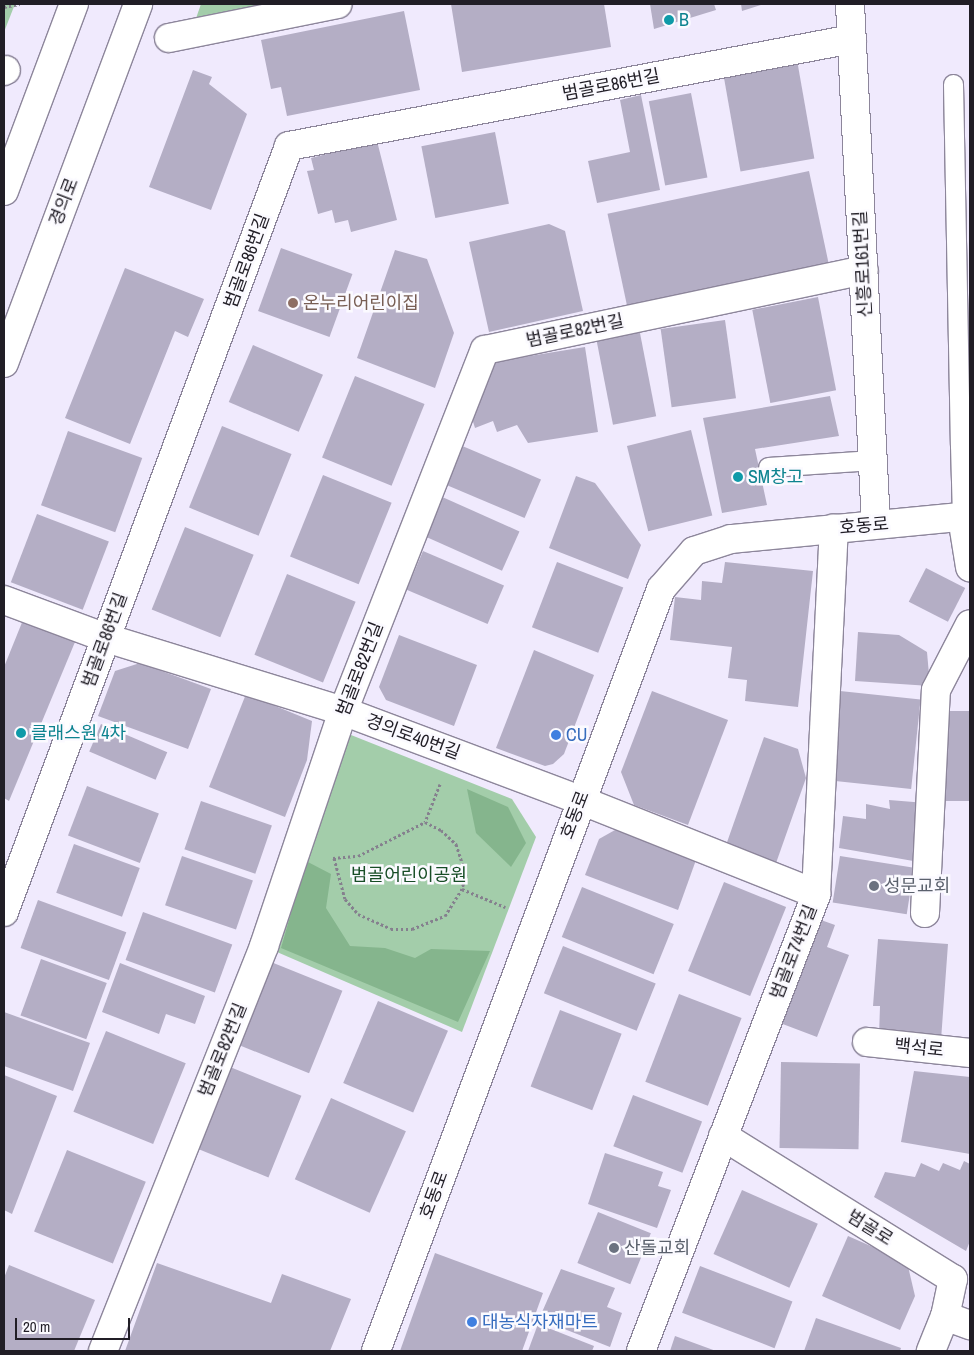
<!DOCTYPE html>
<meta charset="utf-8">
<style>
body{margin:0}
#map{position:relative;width:974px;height:1355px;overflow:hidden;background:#f0eafd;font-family:"Archivo Narrow","Noto Sans KR",sans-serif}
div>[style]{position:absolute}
.green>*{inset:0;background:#a3cdaa}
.forest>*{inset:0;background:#85b58d}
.building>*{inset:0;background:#b4aec5;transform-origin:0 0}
.path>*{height:3px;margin-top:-1.5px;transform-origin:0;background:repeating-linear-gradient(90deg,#85808e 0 2.5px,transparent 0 5px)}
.roads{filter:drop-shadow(1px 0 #8d869b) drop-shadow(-1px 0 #8d869b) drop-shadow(0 1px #8d869b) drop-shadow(0 -1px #8d869b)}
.service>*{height:19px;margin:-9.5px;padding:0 9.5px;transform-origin:9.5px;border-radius:9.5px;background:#fff}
.minor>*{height:28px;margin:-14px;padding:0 14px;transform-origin:14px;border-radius:14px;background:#fff}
.tertiary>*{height:28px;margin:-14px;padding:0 14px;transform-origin:14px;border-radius:14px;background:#fff}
.dots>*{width:14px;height:14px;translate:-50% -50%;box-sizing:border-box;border:2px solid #fbfaff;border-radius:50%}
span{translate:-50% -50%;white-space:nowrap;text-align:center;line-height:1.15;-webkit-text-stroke:5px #fbfaff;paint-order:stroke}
.culture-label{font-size:18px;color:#0d838f}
.left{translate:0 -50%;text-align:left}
.street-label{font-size:18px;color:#211e26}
.education-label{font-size:18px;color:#785e54}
.shop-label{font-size:18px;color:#366cbe}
.park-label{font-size:18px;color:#174d26}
.worship-label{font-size:18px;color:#5b616d}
.frame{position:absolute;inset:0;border:5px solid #211e26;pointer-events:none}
.scale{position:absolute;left:15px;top:1318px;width:115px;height:22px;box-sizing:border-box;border:2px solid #211e26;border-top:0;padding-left:6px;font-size:15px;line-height:18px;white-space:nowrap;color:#211e26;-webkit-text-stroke:4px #fbfaff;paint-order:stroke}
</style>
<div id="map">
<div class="green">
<i style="clip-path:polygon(4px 4px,15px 4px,4px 32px)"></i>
<i style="clip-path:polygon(201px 4px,290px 4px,193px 27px)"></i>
<i style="clip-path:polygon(346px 733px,512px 799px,536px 837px,462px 1032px,270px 949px)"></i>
</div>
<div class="forest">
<i style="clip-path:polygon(467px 789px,508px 807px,526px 843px,511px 867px,476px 833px)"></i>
<i style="clip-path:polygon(306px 861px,331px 874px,326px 908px,350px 946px,385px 948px,415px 958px,431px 949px,490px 951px,458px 1022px,281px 948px)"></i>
</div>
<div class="building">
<i style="clip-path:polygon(451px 4px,604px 4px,611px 47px,462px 72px)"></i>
<i style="clip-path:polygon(650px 4px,714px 4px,716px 10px,654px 29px)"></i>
<i style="clip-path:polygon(741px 4px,764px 4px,742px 11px)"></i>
<i style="clip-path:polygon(404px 11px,420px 90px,287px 116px,281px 87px,271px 89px,261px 40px)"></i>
<i style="left:797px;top:60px;width:100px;height:75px;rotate:80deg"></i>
<i style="clip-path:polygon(193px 70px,212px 77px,209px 84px,247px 114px,211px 210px,149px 187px)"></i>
<i style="left:691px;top:93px;width:86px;height:43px;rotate:79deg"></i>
<i style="clip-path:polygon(641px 95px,660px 190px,597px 203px,588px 161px,630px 152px,620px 100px)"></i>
<i style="left:495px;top:132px;width:73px;height:75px;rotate:79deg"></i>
<i style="clip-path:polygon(377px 141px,397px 220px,351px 232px,348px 220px,335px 223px,332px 210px,318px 214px,307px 171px,314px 170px,311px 158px)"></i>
<i style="left:809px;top:171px;width:96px;height:206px;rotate:78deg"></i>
<i style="clip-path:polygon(549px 224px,565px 231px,583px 311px,489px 332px,469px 242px)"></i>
<i style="left:281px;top:248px;width:76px;height:67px;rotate:20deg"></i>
<i style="clip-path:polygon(395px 250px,427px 259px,454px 333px,435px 388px,357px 358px)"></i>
<i style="clip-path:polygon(125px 268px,204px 299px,188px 337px,175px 331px,130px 444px,65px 418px)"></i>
<i style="left:818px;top:297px;width:95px;height:67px;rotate:79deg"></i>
<i style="left:725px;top:320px;width:79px;height:65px;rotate:82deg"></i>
<i style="left:639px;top:328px;width:90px;height:44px;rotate:79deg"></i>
<i style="left:253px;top:345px;width:76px;height:62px;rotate:23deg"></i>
<i style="clip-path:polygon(585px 347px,598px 432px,528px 443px,517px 425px,497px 432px,493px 421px,475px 428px,470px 412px,493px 362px)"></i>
<i style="left:355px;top:376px;width:75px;height:88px;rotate:22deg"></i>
<i style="clip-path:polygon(830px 396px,839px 436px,755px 449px,767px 505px,722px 513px,703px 418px)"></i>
<i style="left:222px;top:426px;width:75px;height:88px;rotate:22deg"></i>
<i style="left:691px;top:430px;width:88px;height:66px;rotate:76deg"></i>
<i style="left:68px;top:431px;width:79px;height:79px;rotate:20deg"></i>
<i style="left:460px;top:445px;width:88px;height:42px;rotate:23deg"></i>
<i style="left:323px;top:475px;width:74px;height:88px;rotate:22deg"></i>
<i style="clip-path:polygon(576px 476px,595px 483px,641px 545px,628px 579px,549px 548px)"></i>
<i style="left:440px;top:496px;width:87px;height:43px;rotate:24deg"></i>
<i style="left:37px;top:514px;width:77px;height:73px;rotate:21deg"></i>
<i style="left:185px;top:527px;width:74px;height:89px;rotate:22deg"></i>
<i style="left:423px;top:551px;width:88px;height:42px;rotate:23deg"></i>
<i style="left:557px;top:562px;width:71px;height:70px;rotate:21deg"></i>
<i style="clip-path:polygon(725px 562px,813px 571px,798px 707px,745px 701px,747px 680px,728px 678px,732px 647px,670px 640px,675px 597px,701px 600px,702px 581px,722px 583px)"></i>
<i style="left:926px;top:568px;width:44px;height:38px;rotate:27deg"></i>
<i style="left:287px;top:574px;width:74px;height:87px;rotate:22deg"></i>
<i style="clip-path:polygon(23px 620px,75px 642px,9px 801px,4px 798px,4px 667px)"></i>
<i style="clip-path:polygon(858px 632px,899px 635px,927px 652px,930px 686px,855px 681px)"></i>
<i style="clip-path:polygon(399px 635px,477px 665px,454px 726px,386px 700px,379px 687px)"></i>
<i style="clip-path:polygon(534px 650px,594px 675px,564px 754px,553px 764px,545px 766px,496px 748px)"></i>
<i style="clip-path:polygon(140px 663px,211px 689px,188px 749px,98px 716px,115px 671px)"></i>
<i style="clip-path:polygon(652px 691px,728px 720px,688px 825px,634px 805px,621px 772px)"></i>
<i style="left:840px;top:691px;width:81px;height:90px;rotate:6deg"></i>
<i style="clip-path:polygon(246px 694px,312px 721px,307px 760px,285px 817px,209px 787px)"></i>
<i style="left:941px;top:711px;width:29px;height:90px"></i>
<i style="left:101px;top:724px;width:72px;height:30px;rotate:23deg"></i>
<i style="clip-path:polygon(764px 737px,798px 749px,806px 778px,775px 866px,725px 848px)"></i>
<i style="left:87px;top:786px;width:77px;height:53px;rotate:21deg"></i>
<i style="clip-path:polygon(889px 800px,926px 803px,919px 862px,839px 848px,843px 816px,866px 819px,866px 804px,890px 809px)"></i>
<i style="left:201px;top:801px;width:75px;height:51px;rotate:19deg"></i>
<i style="clip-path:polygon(615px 830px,696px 860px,678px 910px,585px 875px,599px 839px)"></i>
<i style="left:74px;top:844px;width:70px;height:52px;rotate:20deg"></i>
<i style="left:182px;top:856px;width:75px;height:52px;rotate:19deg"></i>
<i style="left:840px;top:856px;width:75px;height:47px;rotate:9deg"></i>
<i style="left:724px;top:882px;width:67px;height:96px;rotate:22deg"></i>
<i style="left:582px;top:887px;width:99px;height:54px;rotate:22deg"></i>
<i style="left:38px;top:900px;width:94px;height:51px;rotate:20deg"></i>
<i style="left:143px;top:912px;width:95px;height:51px;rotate:20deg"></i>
<i style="clip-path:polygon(821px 920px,835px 925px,827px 947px,849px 955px,817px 1037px,780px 1023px)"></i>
<i style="clip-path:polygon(878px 939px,948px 944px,941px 1040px,879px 1036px,880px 1006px,873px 1006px)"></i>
<i style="left:563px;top:946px;width:100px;height:51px;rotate:22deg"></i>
<i style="left:41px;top:959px;width:70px;height:60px;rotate:20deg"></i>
<i style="left:271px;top:962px;width:77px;height:89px;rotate:22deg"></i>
<i style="clip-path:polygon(120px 963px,205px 996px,195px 1024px,166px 1014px,159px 1034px,102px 1012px)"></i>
<i style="left:679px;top:994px;width:67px;height:94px;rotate:21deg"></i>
<i style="left:378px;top:1001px;width:76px;height:89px;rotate:23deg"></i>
<i style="left:560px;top:1010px;width:66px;height:82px;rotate:21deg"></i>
<i style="clip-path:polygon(4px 1012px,90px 1043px,73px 1091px,4px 1066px)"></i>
<i style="left:106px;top:1031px;width:86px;height:87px;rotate:22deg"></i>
<i style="left:781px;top:1062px;width:79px;height:86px;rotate:1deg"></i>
<i style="left:230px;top:1067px;width:77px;height:88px;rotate:22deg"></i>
<i style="clip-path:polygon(914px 1071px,970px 1077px,970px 1154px,901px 1142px)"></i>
<i style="clip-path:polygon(4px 1075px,57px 1096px,12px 1214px,4px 1210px)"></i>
<i style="left:633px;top:1095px;width:74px;height:55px;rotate:21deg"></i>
<i style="left:331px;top:1098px;width:82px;height:89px;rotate:24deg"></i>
<i style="left:67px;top:1150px;width:85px;height:88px;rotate:22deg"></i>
<i style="clip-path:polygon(605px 1153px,663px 1172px,658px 1186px,671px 1190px,657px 1228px,588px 1204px)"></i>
<i style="clip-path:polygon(964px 1161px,970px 1164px,970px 1241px,966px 1251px,874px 1197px,885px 1172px,915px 1177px,921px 1163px,939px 1171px,943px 1163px,960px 1170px)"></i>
<i style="left:742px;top:1190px;width:83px;height:70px;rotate:24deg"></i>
<i style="left:598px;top:1212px;width:57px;height:55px;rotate:22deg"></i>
<i style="clip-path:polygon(848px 1236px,907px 1262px,915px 1296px,900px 1330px,822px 1296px)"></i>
<i style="clip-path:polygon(435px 1253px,543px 1293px,522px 1351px,400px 1351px)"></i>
<i style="clip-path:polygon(157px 1263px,271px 1303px,282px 1274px,351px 1299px,330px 1351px,125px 1351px)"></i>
<i style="clip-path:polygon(9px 1265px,95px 1300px,74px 1351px,4px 1351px,4px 1278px)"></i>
<i style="left:700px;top:1266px;width:99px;height:50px;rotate:21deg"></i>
<i style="clip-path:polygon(561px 1269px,615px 1288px,607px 1307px,622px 1313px,610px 1347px,539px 1319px)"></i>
<i style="clip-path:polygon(816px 1318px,901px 1348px,900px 1351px,804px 1351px)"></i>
<i style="clip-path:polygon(538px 1324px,594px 1346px,592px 1351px,528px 1351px)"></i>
<i style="clip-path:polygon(675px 1336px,716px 1351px,670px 1351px)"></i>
</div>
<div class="path">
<i style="left:4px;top:7px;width:16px;rotate:-11deg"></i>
<i style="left:440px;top:784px;width:41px;rotate:111.5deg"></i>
<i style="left:425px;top:822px;width:18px;rotate:27deg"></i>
<i style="left:441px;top:830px;width:21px;rotate:43deg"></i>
<i style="left:456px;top:844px;width:32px;rotate:72deg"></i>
<i style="left:466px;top:874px;width:16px;rotate:105deg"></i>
<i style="left:462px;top:889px;width:47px;rotate:22.7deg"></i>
<i style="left:333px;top:858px;width:25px;rotate:-5deg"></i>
<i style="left:358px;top:856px;width:75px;rotate:-26.9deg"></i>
<i style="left:334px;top:858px;width:42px;rotate:75deg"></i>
<i style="left:345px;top:899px;width:20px;rotate:49deg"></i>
<i style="left:358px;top:914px;width:36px;rotate:24deg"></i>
<i style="left:391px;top:929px;width:21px"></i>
<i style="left:412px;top:929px;width:35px;rotate:-22deg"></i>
<i style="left:445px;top:916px;width:32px;rotate:-58deg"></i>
</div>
<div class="roads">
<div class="service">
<i style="left:953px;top:84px;width:361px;rotate:88.9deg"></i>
<i style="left:768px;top:467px;width:105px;rotate:-3.8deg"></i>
<i style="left:962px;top:517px;width:72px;rotate:-91.6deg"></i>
<i style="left:960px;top:445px;width:10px"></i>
</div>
<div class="minor">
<i style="left:850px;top:4px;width:521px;rotate:87.14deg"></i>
<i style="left:169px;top:38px;width:172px;rotate:-11.4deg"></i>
<i style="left:4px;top:71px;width:2px;rotate:-27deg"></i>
<i style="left:962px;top:517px;width:51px;rotate:80.9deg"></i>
<i style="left:4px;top:600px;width:109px;rotate:20.4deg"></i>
<i style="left:106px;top:638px;width:248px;rotate:17.1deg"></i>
<i style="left:343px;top:711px;width:253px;rotate:20.6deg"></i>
<i style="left:580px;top:800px;width:254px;rotate:21.7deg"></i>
<i style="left:4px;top:912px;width:817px;rotate:-69.59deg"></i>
<i style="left:289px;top:146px;width:573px;rotate:-10.76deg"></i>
<i style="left:925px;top:913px;width:223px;rotate:-87.2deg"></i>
<i style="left:936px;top:690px;width:74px;rotate:-62.7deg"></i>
<i style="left:867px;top:1042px;width:104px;rotate:6.1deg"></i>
<i style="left:723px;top:1136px;width:271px;rotate:31.9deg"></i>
<i style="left:953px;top:1279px;width:38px;rotate:102deg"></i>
<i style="left:945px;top:1316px;width:38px;rotate:112deg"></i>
<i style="left:945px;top:1316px;width:27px;rotate:20deg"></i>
<i style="left:103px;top:1351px;width:436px;rotate:-68.3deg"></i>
<i style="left:264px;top:946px;width:245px;rotate:-71.4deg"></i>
<i style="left:342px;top:714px;width:391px;rotate:-68.6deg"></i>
<i style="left:485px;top:350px;width:387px;rotate:-11.9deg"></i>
<i style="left:376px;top:1351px;width:814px;rotate:-69.49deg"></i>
<i style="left:661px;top:589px;width:50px;rotate:-49deg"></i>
<i style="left:694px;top:551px;width:39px;rotate:-18deg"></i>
<i style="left:731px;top:539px;width:240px;rotate:-5.5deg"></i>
<i style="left:641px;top:1351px;width:489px;rotate:-69deg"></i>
<i style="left:816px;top:894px;width:366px;rotate:-87.2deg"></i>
</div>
<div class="tertiary">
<i style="left:4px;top:191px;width:200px;rotate:-69.5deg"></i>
<i style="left:4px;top:363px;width:383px;rotate:-69.5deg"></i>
</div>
</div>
<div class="dots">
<i style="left:669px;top:20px;background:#0f9aa8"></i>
<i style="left:293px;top:303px;background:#8d6e63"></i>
<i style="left:738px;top:477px;background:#0f9aa8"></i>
<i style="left:21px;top:733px;background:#0f9aa8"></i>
<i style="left:556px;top:735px;background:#3f7fe0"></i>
<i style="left:874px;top:886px;background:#6b7280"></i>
<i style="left:614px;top:1248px;background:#6b7280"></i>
<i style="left:472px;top:1322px;background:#3f7fe0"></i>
</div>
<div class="culture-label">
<span class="left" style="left:679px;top:20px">B</span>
<span class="left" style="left:748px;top:477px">SM창고</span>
<span class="left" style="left:31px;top:733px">클래스원 4차</span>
</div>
<div class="street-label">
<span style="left:611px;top:85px;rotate:-11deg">범골로86번길</span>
<span style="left:64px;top:202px;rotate:-69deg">경의로</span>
<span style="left:247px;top:261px;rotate:-70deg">범골로86번길</span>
<span style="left:863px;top:264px;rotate:-93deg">신흥로161번길</span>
<span style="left:575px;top:331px;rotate:-12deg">범골로82번길</span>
<span style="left:864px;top:526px;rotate:-5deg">호동로</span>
<span style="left:105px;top:640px;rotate:-70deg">범골로86번길</span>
<span style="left:360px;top:669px;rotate:-69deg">범골로82번길</span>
<span style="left:413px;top:737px;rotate:20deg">경의로40번길</span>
<span style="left:575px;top:815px;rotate:-69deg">호동로</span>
<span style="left:794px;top:952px;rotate:-69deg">범골로74번길</span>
<span style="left:919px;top:1048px;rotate:6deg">백석로</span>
<span style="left:223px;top:1050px;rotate:-68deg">범골로82번길</span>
<span style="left:434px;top:1195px;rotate:-70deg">호동로</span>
<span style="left:870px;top:1228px;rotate:32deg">범골로</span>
</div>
<div class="education-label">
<span class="left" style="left:303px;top:303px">온누리어린이집</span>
</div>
<div class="shop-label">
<span class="left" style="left:566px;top:735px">CU</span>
<span class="left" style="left:482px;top:1322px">대농식자재마트</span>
</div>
<div class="park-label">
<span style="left:409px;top:875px">범골어린이공원</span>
</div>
<div class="worship-label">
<span class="left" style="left:884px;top:886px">성문교회</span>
<span class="left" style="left:624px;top:1248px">산돌교회</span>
</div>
<div class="frame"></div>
<div class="scale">20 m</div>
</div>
